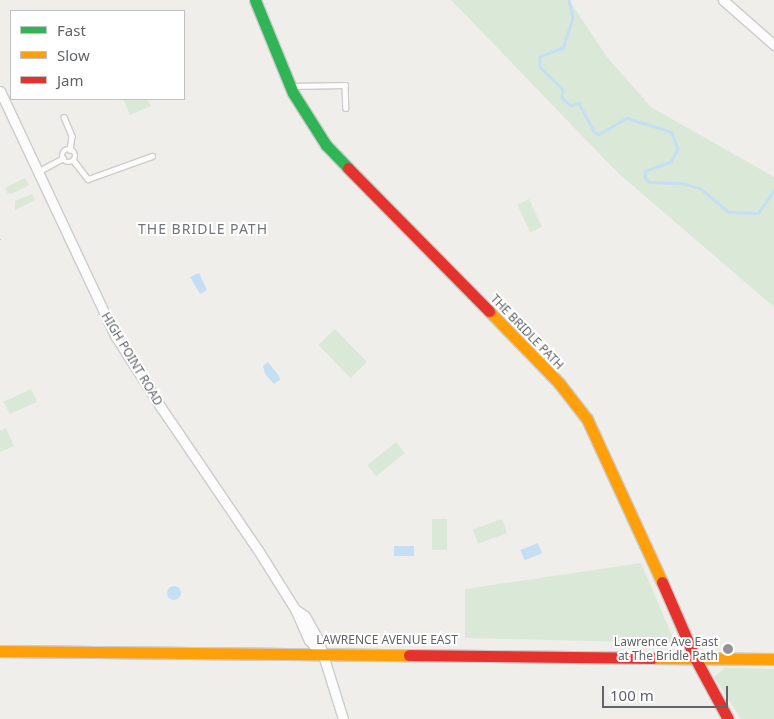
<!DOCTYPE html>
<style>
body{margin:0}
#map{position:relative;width:774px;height:719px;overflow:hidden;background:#efeeea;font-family:"Noto Sans",sans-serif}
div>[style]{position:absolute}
.green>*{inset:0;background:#dae9d7;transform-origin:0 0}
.water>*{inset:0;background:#c4dff4;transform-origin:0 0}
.round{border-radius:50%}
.stream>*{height:2.5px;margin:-1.25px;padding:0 1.25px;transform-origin:1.25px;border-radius:1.25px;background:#c4dff4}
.path>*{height:1px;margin-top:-0.5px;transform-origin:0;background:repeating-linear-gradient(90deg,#cbcfcd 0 5px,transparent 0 7.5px)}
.roads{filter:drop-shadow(1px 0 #cccccb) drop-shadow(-1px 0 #cccccb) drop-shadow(0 1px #cccccb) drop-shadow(0 -1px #cccccb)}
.lane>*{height:4.5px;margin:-2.25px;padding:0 2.25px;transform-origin:2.25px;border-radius:2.25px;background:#fdfcfc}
.lane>.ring{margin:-2.25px;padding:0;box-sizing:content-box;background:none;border:4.5px solid #fdfcfc;border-radius:50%}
.street>*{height:9px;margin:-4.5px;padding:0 4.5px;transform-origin:4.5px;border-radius:4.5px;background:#fdfcfc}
.fast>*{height:11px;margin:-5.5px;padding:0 5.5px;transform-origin:5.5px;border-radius:5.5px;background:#30b455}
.slow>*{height:11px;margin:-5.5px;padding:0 5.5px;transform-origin:5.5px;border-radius:5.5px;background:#ff9f0a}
.jam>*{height:11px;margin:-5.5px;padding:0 5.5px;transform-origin:5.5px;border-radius:5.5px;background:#e5322d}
.dots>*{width:14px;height:14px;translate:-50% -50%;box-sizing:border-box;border:2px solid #fff;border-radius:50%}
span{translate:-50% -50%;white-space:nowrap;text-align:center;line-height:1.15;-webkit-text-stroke:4px #fff;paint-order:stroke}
.street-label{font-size:12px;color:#606367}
.poi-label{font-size:12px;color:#606367}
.right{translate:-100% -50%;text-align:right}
.neighbourhood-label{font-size:14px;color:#717579;letter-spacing:1px}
.legend{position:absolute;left:10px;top:10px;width:175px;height:90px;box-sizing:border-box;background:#fff;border:1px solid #bfc1c2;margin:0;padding:6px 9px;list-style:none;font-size:15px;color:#606367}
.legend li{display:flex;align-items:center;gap:10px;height:25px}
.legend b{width:25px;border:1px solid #bfc1c2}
.scale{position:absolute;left:602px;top:686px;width:126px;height:22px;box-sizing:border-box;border:2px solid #606367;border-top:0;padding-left:6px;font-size:15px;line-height:18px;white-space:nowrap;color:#606367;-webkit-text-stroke:4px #fff;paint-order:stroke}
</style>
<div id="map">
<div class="green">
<i style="clip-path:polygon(451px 0,569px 0,607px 57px,651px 107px,774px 177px,774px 307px,618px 173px)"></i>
<i style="clip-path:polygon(123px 99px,147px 99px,151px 106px,130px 115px)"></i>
<i style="clip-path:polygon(25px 178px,29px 185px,11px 194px,7px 193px,5px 188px)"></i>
<i style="clip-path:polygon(32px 194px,35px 200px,15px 210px,15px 201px)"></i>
<i style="left:529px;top:199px;width:31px;height:13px;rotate:65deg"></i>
<i style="left:335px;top:329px;width:46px;height:23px;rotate:46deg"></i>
<i style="left:31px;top:389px;width:14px;height:30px;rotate:65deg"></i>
<i style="clip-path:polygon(6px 428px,14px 446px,0 452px,0 431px)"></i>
<i style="left:396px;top:442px;width:14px;height:37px;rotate:51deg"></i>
<i style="left:432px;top:519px;width:15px;height:31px"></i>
<i style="left:502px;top:519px;width:15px;height:31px;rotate:70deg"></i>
<i style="clip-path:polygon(641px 563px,675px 643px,465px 638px,465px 589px)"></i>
<i style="clip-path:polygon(725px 668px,774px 669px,774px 719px,741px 719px,714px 677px)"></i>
</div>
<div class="water">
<i style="clip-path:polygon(199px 273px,207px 290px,200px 294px,190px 277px)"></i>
<i style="clip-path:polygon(268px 362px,279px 376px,280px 380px,274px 384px,265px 374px,263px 366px)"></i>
<i style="left:538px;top:543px;width:11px;height:19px;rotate:68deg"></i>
<i style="left:394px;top:546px;width:20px;height:10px"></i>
<i class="round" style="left:167px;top:586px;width:14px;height:14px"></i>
</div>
<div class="stream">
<i style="left:569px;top:0;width:18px;rotate:77deg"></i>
<i style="left:573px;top:18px;width:32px;rotate:108deg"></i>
<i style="left:563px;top:48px;width:25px;rotate:159deg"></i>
<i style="left:540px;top:57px;width:10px;rotate:90deg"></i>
<i style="left:540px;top:67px;width:32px;rotate:44deg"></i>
<i style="left:563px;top:89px;width:9px;rotate:96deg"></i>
<i style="left:562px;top:98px;width:11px;rotate:41deg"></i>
<i style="left:570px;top:105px;width:9px;rotate:-13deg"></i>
<i style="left:579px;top:103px;width:32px;rotate:62deg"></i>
<i style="left:594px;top:131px;width:6px;rotate:31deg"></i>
<i style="left:599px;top:134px;width:32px;rotate:-30deg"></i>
<i style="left:627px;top:118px;width:47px;rotate:17.3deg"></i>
<i style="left:672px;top:132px;width:18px;rotate:71deg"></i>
<i style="left:678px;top:149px;width:15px;rotate:118deg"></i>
<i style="left:671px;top:162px;width:27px;rotate:160deg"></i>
<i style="left:646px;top:171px;width:6px;rotate:99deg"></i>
<i style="left:645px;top:177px;width:6px;rotate:51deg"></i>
<i style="left:649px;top:182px;width:33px;rotate:2deg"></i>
<i style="left:682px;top:183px;width:19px;rotate:16deg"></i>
<i style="left:700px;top:188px;width:38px;rotate:40deg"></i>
<i style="left:729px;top:212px;width:29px;rotate:2deg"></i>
<i style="left:758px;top:213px;width:28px;rotate:-55deg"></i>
</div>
<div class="path">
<i style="left:0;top:239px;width:1px"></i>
</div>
<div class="roads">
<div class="lane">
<i style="left:291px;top:86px;width:54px;rotate:-1.1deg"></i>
<i style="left:345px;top:85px;width:23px;rotate:88deg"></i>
<i style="left:64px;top:117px;width:21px;rotate:67deg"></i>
<i style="left:72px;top:136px;width:14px;rotate:98deg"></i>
<i class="ring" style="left:62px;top:149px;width:9.5px;height:9.5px"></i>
<i style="left:74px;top:161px;width:23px;rotate:52deg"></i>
<i style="left:88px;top:179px;width:68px;rotate:-19.8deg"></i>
<i style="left:39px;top:171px;width:27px;rotate:-28deg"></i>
</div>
<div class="street">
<i style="left:723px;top:0;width:68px;rotate:41.4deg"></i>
<i style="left:0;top:91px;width:272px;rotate:64.8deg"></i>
<i style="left:116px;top:337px;width:82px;rotate:57.5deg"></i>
<i style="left:160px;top:406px;width:174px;rotate:55.8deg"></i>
<i style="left:258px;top:550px;width:70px;rotate:57.9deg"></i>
<i style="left:295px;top:609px;width:34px;rotate:66deg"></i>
<i style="left:309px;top:640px;width:18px;rotate:49deg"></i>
<i style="left:295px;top:609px;width:12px;rotate:35deg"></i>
<i style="left:305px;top:616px;width:26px;rotate:61deg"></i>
<i style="left:318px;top:639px;width:84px;rotate:72.6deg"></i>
</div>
<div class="fast">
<i style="left:255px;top:0;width:100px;rotate:67.8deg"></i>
<i style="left:293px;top:93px;width:62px;rotate:57.6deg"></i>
<i style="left:326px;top:145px;width:32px;rotate:46deg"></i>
</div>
<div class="slow">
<i style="left:489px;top:311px;width:100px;rotate:45.8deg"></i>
<i style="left:559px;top:383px;width:46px;rotate:52.1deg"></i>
<i style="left:587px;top:419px;width:179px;rotate:65.3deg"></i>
<i style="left:0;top:651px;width:409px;rotate:0.6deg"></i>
<i style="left:652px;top:658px;width:122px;rotate:0.5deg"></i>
</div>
<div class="jam">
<i style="left:348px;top:168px;width:201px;rotate:45.4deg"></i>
<i style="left:662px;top:582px;width:83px;rotate:66.5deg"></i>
<i style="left:695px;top:658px;width:69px;rotate:61.6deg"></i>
<i style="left:409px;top:655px;width:243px;rotate:0.7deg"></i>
</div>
</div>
<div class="dots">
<i style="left:728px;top:649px;background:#929495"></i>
</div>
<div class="street-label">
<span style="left:527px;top:332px;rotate:46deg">THE BRIDLE PATH</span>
<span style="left:132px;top:359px;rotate:59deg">HIGH POINT ROAD</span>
<span style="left:387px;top:640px">LAWRENCE AVENUE EAST</span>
</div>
<div class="poi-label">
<span class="right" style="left:718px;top:649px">Lawrence Ave East<br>at The Bridle Path</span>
</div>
<div class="neighbourhood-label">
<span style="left:203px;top:229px">THE BRIDLE PATH</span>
</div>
<ul class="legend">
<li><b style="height:6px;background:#30b455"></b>Fast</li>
<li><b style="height:6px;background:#ff9f0a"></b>Slow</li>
<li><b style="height:6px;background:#e5322d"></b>Jam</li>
</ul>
<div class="scale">100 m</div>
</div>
